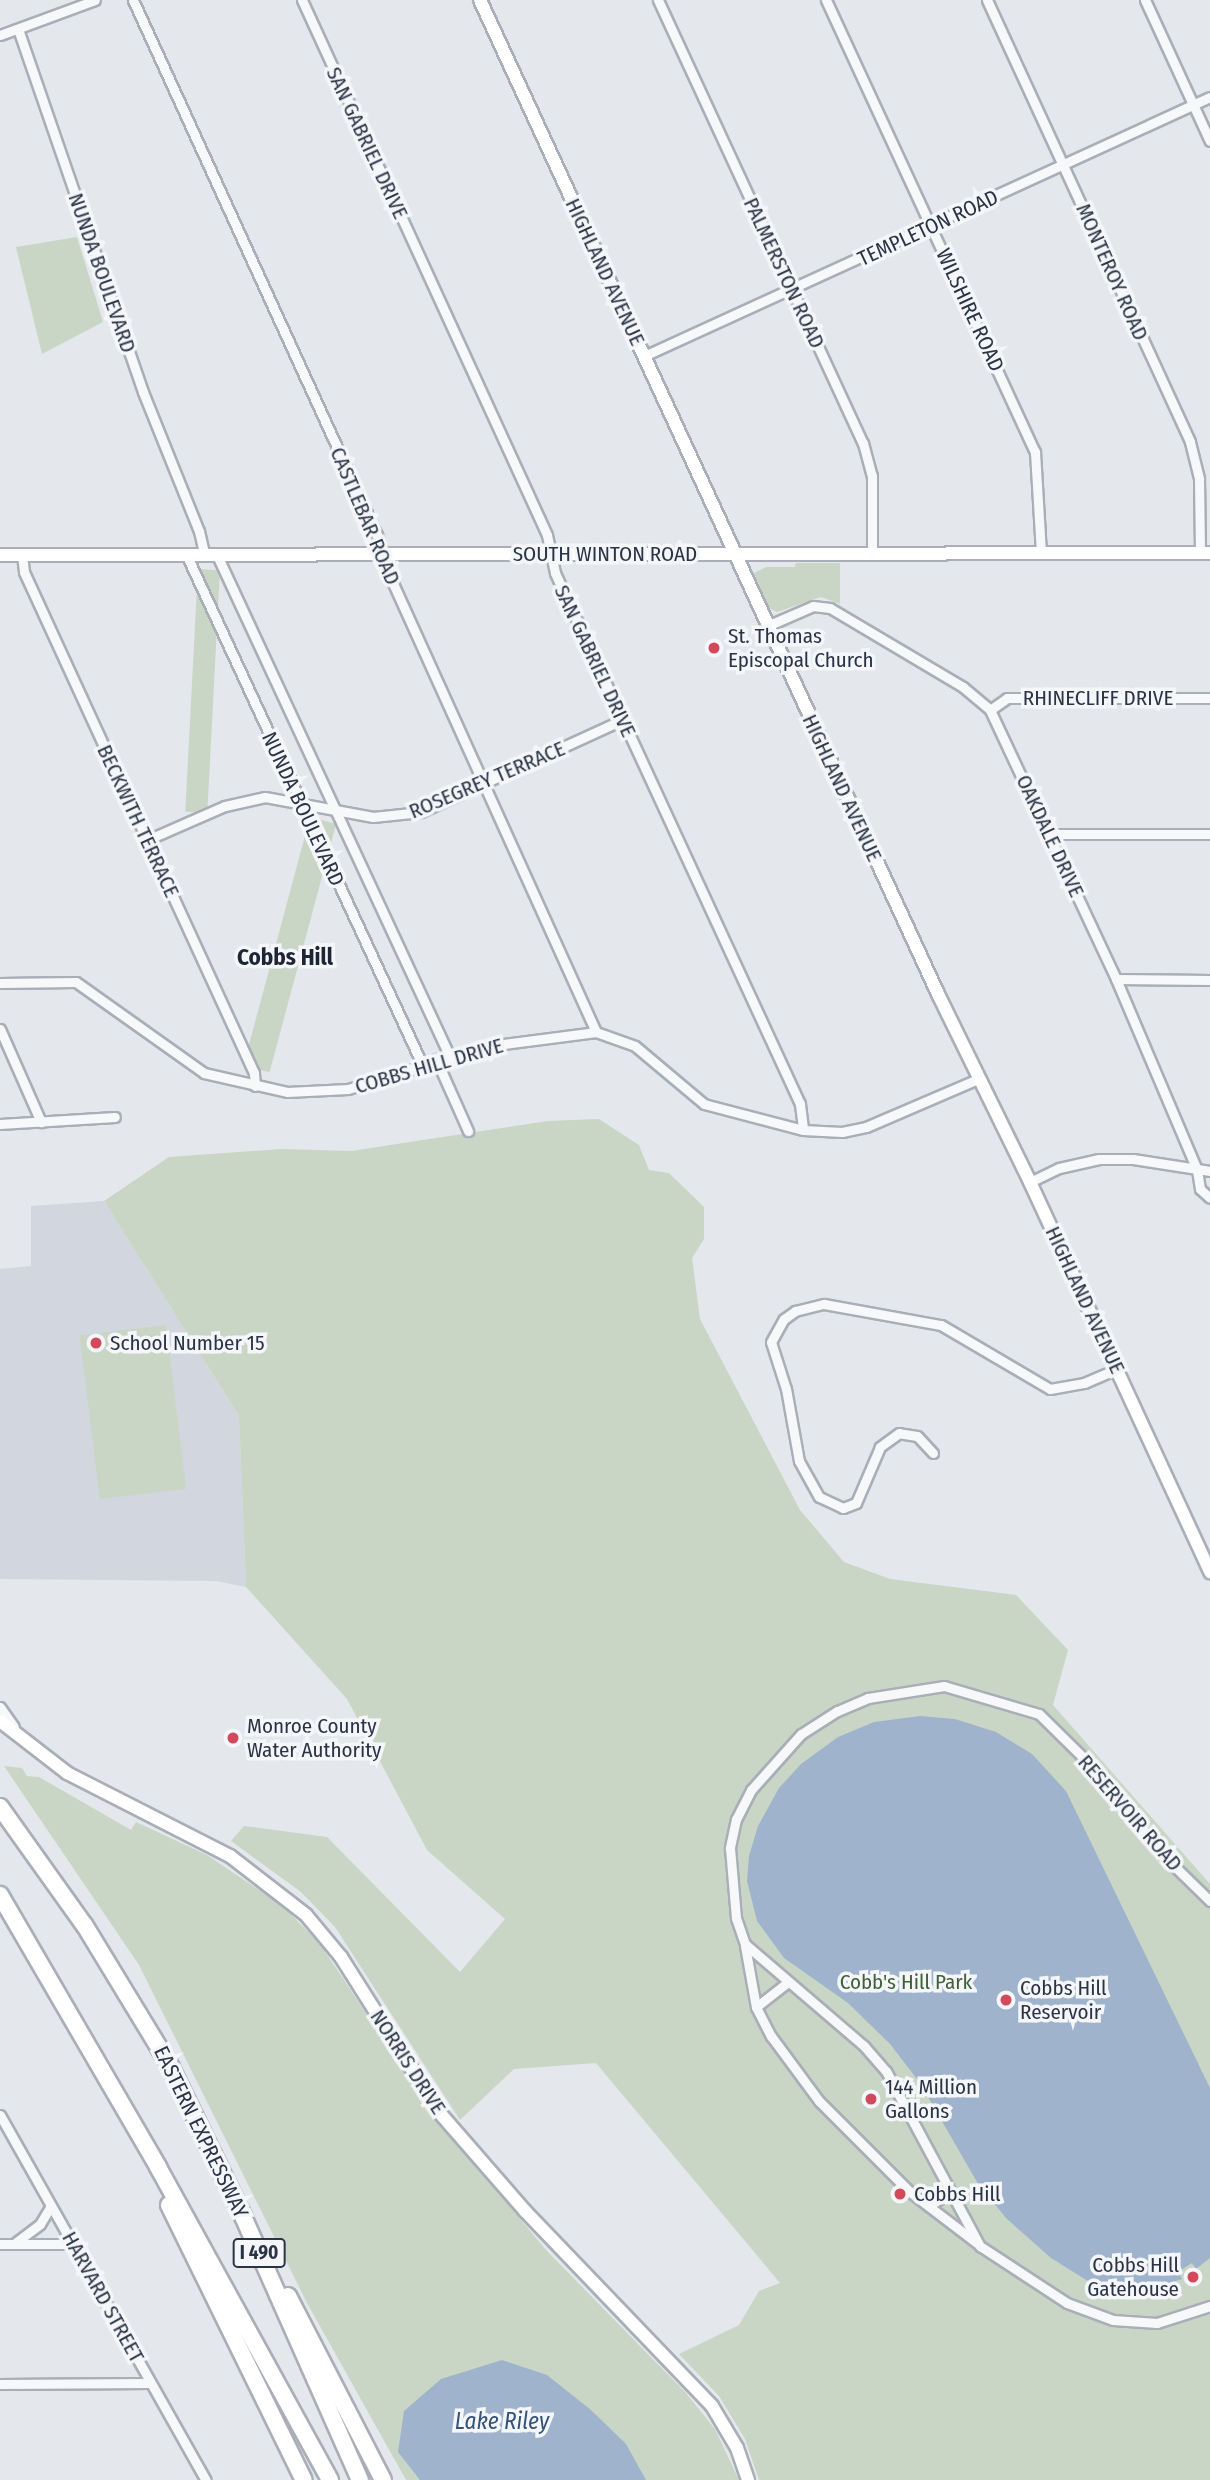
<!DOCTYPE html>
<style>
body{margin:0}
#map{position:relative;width:1210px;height:2480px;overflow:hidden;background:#e4e7ec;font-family:"Fira Sans Condensed",sans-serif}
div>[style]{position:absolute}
.built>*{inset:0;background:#d2d6de}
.green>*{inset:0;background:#c9d6c5;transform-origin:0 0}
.water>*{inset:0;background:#9fb4cc}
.roads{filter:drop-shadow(2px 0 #a9aeb7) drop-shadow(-2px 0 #a9aeb7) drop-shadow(0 2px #a9aeb7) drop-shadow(0 -2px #a9aeb7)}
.street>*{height:9px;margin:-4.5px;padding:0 4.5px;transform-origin:4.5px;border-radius:4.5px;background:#f7f8fa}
.secondary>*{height:12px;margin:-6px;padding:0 6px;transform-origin:6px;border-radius:6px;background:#fff}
.highway>*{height:16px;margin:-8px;padding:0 8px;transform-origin:8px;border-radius:8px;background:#fff}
.dots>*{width:19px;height:19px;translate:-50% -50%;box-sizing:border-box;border:4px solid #f4f6f9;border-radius:50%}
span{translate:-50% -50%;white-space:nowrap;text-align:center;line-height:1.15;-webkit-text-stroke:7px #f4f6f9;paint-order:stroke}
.shield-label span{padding:2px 5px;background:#f4f6f9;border:2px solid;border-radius:5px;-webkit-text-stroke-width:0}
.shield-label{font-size:19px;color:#2b3445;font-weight:700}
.street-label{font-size:21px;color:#2b3445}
.poi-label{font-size:21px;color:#2b3445}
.left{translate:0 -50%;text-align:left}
.right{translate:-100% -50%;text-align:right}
.park-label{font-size:21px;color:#3f6138}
.neighbourhood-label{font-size:23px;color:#1d2536;font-weight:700}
.water-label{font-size:23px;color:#34527a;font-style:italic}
</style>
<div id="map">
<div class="built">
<i style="clip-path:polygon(104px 1201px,239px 1416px,246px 1587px,216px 1581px,0 1579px,0 1269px,31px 1266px,31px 1206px)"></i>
</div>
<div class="green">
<i style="clip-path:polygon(77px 237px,103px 322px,42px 354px,16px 247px)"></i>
<i style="clip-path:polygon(796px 563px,840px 563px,840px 604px,821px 597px,777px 612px,769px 608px,754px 573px,766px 567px,795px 567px)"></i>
<i style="left:198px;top:569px;width:22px;height:243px;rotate:3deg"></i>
<i style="left:310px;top:817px;width:27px;height:257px;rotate:15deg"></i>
<i style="clip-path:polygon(599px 1119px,639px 1145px,649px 1170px,669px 1173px,704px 1207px,704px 1239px,692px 1258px,700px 1319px,800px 1510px,844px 1562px,890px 1579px,1016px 1595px,1068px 1650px,1053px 1705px,1210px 1884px,1210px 2480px,759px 2480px,745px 2439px,719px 2396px,679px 2354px,739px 2325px,759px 2291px,780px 2283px,596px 2063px,514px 2069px,460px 2120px,335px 1927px,301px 1892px,231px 1841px,244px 1826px,327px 1837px,460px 1972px,505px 1919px,427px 1850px,347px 1699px,246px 1587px,239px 1416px,104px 1201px,169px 1157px,282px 1149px,351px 1151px,548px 1121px)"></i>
<i style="left:166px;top:1325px;width:165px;height:87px;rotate:83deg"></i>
<i style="clip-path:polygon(4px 1766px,22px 1768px,27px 1776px,39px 1777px,131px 1830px,136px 1822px,207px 1855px,283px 1906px,320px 1944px,437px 2120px,547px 2251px,685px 2392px,715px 2429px,739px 2480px,406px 2480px,307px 2303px,139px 1965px)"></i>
</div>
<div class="water">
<i style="clip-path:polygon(920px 1716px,955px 1719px,996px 1732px,1032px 1754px,1066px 1791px,1210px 2088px,1210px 2258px,1196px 2269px,1192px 2263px,1178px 2272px,1182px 2279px,1146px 2290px,1119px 2290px,1091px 2283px,1051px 2258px,1006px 2218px,977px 2182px,920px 2083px,890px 2044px,848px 2003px,784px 1958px,757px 1921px,747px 1881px,749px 1856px,758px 1826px,779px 1788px,801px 1764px,838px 1737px,874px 1722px)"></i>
<i style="clip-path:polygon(502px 2360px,547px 2375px,591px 2410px,626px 2444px,646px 2480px,420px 2480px,398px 2452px,404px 2411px,441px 2379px)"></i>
</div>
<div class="roads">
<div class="street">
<i style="left:133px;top:0;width:590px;rotate:65.48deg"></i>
<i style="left:378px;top:537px;width:34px;rotate:75deg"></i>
<i style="left:387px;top:570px;width:507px;rotate:65.66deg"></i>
<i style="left:302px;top:0;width:588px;rotate:65.39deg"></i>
<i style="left:547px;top:535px;width:39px;rotate:78deg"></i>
<i style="left:555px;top:573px;width:585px;rotate:65.23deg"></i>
<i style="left:800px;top:1104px;width:26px;rotate:83deg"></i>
<i style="left:658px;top:0;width:488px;rotate:65.2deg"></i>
<i style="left:863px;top:443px;width:34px;rotate:75deg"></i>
<i style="left:872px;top:476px;width:78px;rotate:90deg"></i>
<i style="left:826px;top:0;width:498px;rotate:65.2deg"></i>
<i style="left:1035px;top:452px;width:101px;rotate:86.6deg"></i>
<i style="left:987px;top:0;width:486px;rotate:65.3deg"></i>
<i style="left:1190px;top:442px;width:38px;rotate:76deg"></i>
<i style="left:1199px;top:479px;width:74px;rotate:89.2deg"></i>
<i style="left:1145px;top:0;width:155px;rotate:65.3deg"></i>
<i style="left:18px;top:29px;width:384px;rotate:71deg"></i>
<i style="left:143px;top:392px;width:150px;rotate:68.1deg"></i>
<i style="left:199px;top:531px;width:23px;rotate:77deg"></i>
<i style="left:0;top:35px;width:101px;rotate:-20.2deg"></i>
<i style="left:644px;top:356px;width:622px;rotate:-24.59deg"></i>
<i style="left:216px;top:553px;width:553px;rotate:65.1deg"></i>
<i style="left:186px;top:554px;width:562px;rotate:65.17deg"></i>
<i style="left:22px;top:555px;width:17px;rotate:83deg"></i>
<i style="left:24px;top:572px;width:551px;rotate:65.34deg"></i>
<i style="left:254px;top:1073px;width:13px;rotate:86deg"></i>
<i style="left:767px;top:626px;width:50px;rotate:-23.5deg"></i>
<i style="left:813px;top:606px;width:17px;rotate:7deg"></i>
<i style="left:830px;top:608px;width:155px;rotate:30.7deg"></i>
<i style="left:963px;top:687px;width:35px;rotate:40deg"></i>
<i style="left:990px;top:710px;width:297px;rotate:64.9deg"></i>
<i style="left:1116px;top:979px;width:207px;rotate:67deg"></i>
<i style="left:1197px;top:1170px;width:19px;rotate:81deg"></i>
<i style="left:1200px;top:1189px;width:13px;rotate:42deg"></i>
<i style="left:990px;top:710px;width:21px;rotate:-35deg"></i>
<i style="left:1007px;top:698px;width:203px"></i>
<i style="left:1050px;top:834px;width:160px"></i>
<i style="left:147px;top:840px;width:85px;rotate:-23.6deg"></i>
<i style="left:225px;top:806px;width:41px;rotate:-12.7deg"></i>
<i style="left:265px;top:797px;width:110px;rotate:10.5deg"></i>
<i style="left:373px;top:817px;width:48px;rotate:-5.9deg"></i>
<i style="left:421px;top:812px;width:221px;rotate:-24.6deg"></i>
<i style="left:1116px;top:979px;width:94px;rotate:0.6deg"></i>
<i style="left:0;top:983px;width:76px;rotate:-0.8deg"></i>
<i style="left:76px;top:982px;width:157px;rotate:35.4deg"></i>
<i style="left:204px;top:1073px;width:85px;rotate:12.9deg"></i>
<i style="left:287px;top:1092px;width:61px;rotate:-2.8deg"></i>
<i style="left:348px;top:1089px;width:146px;rotate:-17.1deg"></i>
<i style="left:488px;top:1046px;width:109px;rotate:-7.4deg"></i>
<i style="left:596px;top:1032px;width:41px;rotate:19.7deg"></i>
<i style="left:635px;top:1046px;width:90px;rotate:40deg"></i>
<i style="left:704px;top:1104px;width:102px;rotate:14.7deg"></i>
<i style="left:803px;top:1130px;width:39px;rotate:3deg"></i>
<i style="left:842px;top:1132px;width:25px;rotate:-12deg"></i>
<i style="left:866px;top:1127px;width:122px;rotate:-23.2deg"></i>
<i style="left:0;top:1029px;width:102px;rotate:66.2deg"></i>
<i style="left:436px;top:1059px;width:79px;rotate:66deg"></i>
<i style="left:0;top:1124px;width:115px;rotate:-3.5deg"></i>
<i style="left:1030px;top:1182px;width:32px;rotate:-26deg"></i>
<i style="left:1059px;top:1168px;width:41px;rotate:-12.7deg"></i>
<i style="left:1099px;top:1159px;width:34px"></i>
<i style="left:1133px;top:1159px;width:78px;rotate:8.9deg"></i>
<i style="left:933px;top:1453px;width:23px;rotate:-133deg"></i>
<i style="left:917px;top:1436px;width:18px;rotate:-171deg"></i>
<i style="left:899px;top:1433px;width:24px;rotate:144deg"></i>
<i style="left:880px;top:1447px;width:61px;rotate:113.2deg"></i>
<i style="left:856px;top:1503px;width:14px;rotate:159deg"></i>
<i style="left:843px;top:1508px;width:26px;rotate:-155deg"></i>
<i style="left:819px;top:1497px;width:41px;rotate:-119.1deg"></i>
<i style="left:799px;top:1461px;width:73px;rotate:-100.2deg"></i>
<i style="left:786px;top:1389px;width:49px;rotate:-107.7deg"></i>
<i style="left:771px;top:1342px;width:26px;rotate:-61deg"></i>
<i style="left:784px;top:1319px;width:14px;rotate:-36deg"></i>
<i style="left:795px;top:1311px;width:30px;rotate:-14deg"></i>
<i style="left:824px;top:1304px;width:119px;rotate:10.2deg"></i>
<i style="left:941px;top:1325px;width:126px;rotate:30.4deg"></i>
<i style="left:1050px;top:1389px;width:35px;rotate:-10deg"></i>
<i style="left:1084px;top:1383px;width:36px;rotate:-23deg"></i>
<i style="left:0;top:1707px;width:24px;rotate:55deg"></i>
<i style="left:1210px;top:1901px;width:73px;rotate:-135.6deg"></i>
<i style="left:1158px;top:1850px;width:87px;rotate:-126.6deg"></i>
<i style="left:1106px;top:1780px;width:94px;rotate:-135.4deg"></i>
<i style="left:1039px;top:1714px;width:99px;rotate:-163.6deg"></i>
<i style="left:944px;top:1686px;width:77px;rotate:171deg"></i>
<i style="left:868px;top:1698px;width:34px;rotate:157deg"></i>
<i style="left:837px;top:1711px;width:43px;rotate:147.4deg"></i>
<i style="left:801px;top:1734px;width:75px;rotate:131.8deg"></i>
<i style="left:751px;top:1790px;width:33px;rotate:117deg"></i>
<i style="left:736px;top:1819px;width:30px;rotate:102deg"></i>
<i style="left:730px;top:1848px;width:70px;rotate:85.1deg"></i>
<i style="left:736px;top:1918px;width:28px;rotate:71deg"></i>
<i style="left:745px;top:1944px;width:157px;rotate:40.6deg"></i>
<i style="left:864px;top:2046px;width:33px;rotate:49deg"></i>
<i style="left:886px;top:2071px;width:199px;rotate:61.8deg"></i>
<i style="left:980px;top:2246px;width:104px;rotate:33.2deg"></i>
<i style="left:1067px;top:2303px;width:49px;rotate:20.3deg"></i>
<i style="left:1113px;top:2320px;width:44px;rotate:3.9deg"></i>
<i style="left:1157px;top:2323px;width:56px;rotate:-17.8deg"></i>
<i style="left:745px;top:1946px;width:62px;rotate:79.8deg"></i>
<i style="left:756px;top:2007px;width:33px;rotate:63deg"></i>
<i style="left:771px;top:2036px;width:81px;rotate:53.6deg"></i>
<i style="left:819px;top:2101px;width:129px;rotate:45deg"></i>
<i style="left:910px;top:2192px;width:84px;rotate:37.3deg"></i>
<i style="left:756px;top:2007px;width:39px;rotate:-38deg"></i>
<i style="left:0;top:2115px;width:419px;rotate:60.6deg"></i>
<i style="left:929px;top:2206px;width:25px;rotate:-34deg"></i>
<i style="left:15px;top:2243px;width:31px;rotate:-37deg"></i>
<i style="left:40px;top:2224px;width:21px;rotate:-59deg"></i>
<i style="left:0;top:2244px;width:73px"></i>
<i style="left:0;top:2384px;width:150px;rotate:-0.4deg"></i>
</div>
<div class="secondary">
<i style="left:480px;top:0;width:1094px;rotate:65.26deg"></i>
<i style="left:938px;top:994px;width:209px;rotate:63.9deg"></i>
<i style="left:1030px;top:1182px;width:430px;rotate:65.2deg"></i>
<i style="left:0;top:555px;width:1210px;rotate:-0.09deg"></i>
<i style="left:0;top:1721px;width:85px;rotate:37.8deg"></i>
<i style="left:67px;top:1773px;width:183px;rotate:27deg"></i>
<i style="left:230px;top:1856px;width:96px;rotate:37.8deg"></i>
<i style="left:306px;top:1915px;width:55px;rotate:50.2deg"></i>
<i style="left:341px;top:1957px;width:183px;rotate:57.7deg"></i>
<i style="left:439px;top:2112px;width:131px;rotate:49deg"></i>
<i style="left:525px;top:2211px;width:270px;rotate:46.2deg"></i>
<i style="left:712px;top:2406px;width:49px;rotate:59.2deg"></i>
<i style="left:737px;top:2448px;width:34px;rotate:71deg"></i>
</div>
<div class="highway">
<i style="left:0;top:1807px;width:146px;rotate:54.5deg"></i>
<i style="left:85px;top:1926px;width:164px;rotate:58.7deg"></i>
<i style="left:170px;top:2066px;width:165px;rotate:64.1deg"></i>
<i style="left:242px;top:2214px;width:291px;rotate:66.1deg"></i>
<i style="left:0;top:1895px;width:315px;rotate:59.8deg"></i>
<i style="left:158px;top:2167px;width:357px;rotate:61.2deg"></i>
<i style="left:169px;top:2205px;width:306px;rotate:63.9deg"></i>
<i style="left:288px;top:2296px;width:207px;rotate:62.7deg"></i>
</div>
</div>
<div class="dots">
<i style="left:714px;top:648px;background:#d1495b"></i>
<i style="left:96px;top:1343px;background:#d1495b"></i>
<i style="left:233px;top:1738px;background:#d1495b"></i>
<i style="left:1006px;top:2000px;background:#d1495b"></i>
<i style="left:871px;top:2099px;background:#d1495b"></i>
<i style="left:900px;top:2194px;background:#d1495b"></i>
<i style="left:1193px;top:2277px;background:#d1495b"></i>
</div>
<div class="shield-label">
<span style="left:259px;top:2253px">I 490</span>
</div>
<div class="street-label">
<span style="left:367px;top:143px;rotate:65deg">SAN GABRIEL DRIVE</span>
<span style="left:928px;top:228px;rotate:-25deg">TEMPLETON ROAD</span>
<span style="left:605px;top:272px;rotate:65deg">HIGHLAND AVENUE</span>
<span style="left:1112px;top:272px;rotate:66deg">MONTEROY ROAD</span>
<span style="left:102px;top:273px;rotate:71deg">NUNDA BOULEVARD</span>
<span style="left:784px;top:273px;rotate:65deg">PALMERSTON ROAD</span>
<span style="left:970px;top:310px;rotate:65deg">WILSHIRE ROAD</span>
<span style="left:365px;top:516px;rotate:67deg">CASTLEBAR ROAD</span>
<span style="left:605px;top:554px">SOUTH WINTON ROAD</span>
<span style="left:595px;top:661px;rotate:65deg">SAN GABRIEL DRIVE</span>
<span style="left:1098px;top:698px">RHINECLIFF DRIVE</span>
<span style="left:487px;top:780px;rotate:-23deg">ROSEGREY TERRACE</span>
<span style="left:842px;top:788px;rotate:65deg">HIGHLAND AVENUE</span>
<span style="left:303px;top:809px;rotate:65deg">NUNDA BOULEVARD</span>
<span style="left:138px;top:821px;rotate:65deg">BECKWITH TERRACE</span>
<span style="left:1050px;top:836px;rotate:65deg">OAKDALE DRIVE</span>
<span style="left:429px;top:1066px;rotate:-16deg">COBBS HILL DRIVE</span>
<span style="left:1085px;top:1300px;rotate:65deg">HIGHLAND AVENUE</span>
<span style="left:1130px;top:1813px;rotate:49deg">RESERVOIR ROAD</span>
<span style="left:408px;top:2062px;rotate:57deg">NORRIS DRIVE</span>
<span style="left:201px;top:2132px;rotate:64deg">EASTERN EXPRESSWAY</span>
<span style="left:103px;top:2297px;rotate:61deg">HARVARD STREET</span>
</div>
<div class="poi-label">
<span class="left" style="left:728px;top:648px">St. Thomas<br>Episcopal Church</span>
<span class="left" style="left:110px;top:1343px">School Number 15</span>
<span class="left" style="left:247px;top:1738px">Monroe County<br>Water Authority</span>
<span class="left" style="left:1020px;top:2000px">Cobbs Hill<br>Reservoir</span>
<span class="left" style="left:885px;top:2099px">144 Million<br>Gallons</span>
<span class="left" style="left:914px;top:2194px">Cobbs Hill</span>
<span class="right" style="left:1179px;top:2277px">Cobbs Hill<br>Gatehouse</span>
</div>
<div class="park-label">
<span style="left:906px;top:1982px">Cobb's Hill Park</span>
</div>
<div class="neighbourhood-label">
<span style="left:285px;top:957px">Cobbs Hill</span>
</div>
<div class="water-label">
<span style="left:502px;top:2421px">Lake Riley</span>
</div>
</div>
